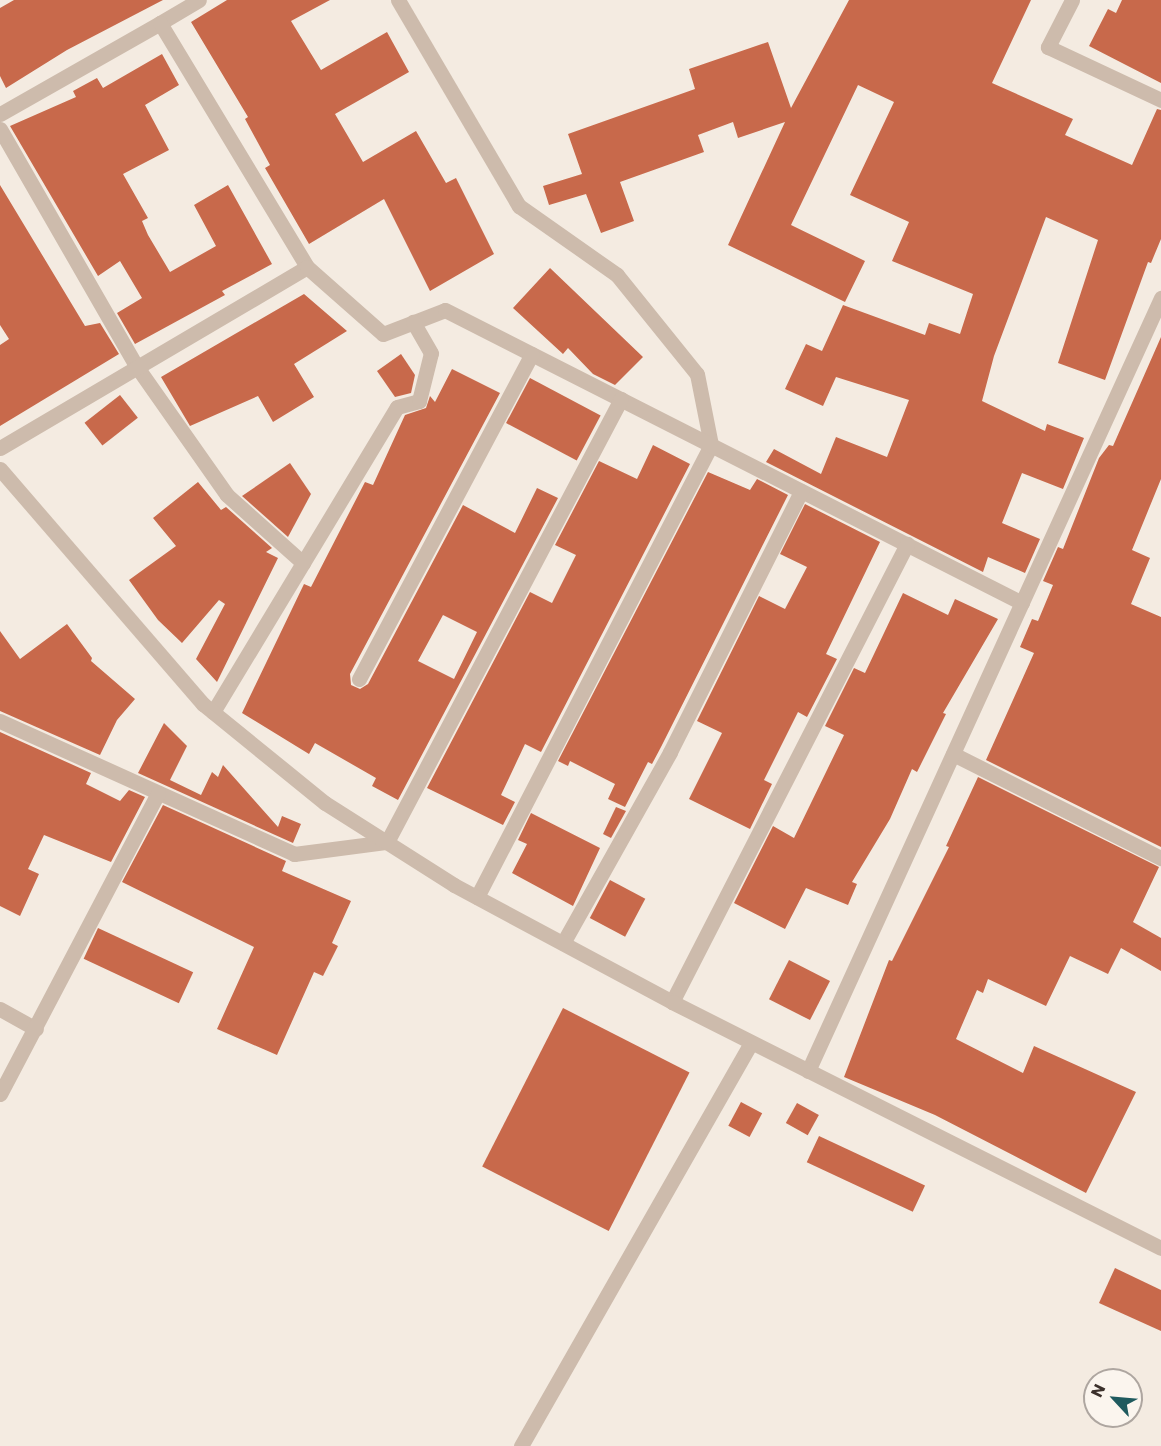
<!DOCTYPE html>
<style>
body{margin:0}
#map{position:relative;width:1161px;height:1446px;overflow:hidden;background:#f4ebe1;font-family:Poppins,sans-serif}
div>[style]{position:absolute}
.building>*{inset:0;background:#c8694b;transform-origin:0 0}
.minor>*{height:15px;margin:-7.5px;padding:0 7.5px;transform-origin:7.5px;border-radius:7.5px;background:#cdbbac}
.tertiary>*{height:15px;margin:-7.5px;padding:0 7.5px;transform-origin:7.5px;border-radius:7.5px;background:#cdbbac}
span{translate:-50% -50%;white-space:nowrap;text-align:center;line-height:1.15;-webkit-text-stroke:4.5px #fbf5ee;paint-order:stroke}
.north{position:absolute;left:1083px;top:1368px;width:60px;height:60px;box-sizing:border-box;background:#fbf5ee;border:2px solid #aea6a0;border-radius:50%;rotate:296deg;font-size:16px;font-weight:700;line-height:24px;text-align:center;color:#3b302b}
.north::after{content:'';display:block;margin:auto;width:21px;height:27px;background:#1f5a5e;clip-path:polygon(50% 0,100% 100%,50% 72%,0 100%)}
</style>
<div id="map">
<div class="building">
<i style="clip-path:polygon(14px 0,163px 0,67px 50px,6px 88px,0 76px,0 8px)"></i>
<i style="clip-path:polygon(227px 0,330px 0,291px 21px,321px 70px,387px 32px,409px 72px,335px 114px,363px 162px,416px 131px,446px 183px,456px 178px,494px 254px,430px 291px,384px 199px,309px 244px,265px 168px,270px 165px,245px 119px,248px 117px,191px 22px)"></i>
<i style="clip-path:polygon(849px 0,1031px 0,992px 83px,1073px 119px,1065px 135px,1132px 165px,1157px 109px,1161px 110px,1161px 239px,1151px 263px,1148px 262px,1105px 380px,1058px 363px,1098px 240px,1046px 217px,994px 356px,982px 401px,1045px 431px,1047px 424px,1084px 438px,1063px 489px,1022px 473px,1002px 523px,1040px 539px,1025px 573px,988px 557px,983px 572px,766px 462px,774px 449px,821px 474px,836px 437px,887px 457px,909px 400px,836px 377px,823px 406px,785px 389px,806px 344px,822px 351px,843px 305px,925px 335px,929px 323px,960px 334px,973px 294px,892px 261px,909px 222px,850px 195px,894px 102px,858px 85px,791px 225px,865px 261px,845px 302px,728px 245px,785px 122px,738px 138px,733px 122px,698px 135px,704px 152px,620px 182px,634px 221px,601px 233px,586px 194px,549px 205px,543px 186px,582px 174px,568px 134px,695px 89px,689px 69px,768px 42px,791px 108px)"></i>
<i style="clip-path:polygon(1122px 0,1161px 0,1161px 83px,1089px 46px,1108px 9px,1116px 13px)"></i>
<i style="clip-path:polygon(162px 54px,179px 85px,145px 105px,169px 150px,123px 174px,148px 218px,142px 221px,148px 235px,170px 272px,216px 246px,194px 205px,228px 185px,272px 264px,222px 291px,225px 295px,135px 344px,117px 313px,142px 298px,120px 261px,98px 276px,10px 126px,76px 97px,73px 91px,97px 78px,103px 88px)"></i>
<i style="clip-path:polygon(0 185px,85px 326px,100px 323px,119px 354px,0 426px,0 345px,9px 339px,0 325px)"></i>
<i style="clip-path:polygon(550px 268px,643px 357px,615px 385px,593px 374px,568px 348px,563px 354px,513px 308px)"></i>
<i style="clip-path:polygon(304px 294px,347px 331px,294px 364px,314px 397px,273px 422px,258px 396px,190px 426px,161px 377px)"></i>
<i style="clip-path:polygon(1161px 337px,1161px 479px,1132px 550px,1150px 558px,1131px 604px,1161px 617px,1161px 847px,986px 760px,1034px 653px,1020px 647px,1032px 619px,1038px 621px,1053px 585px,1043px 581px,1058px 547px,1063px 549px,1099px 458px,1109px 445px,1113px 446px)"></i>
<i style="clip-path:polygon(401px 354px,415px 375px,411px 393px,395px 397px,377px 371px)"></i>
<i style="clip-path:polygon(evenodd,452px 369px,500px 393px,350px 674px,351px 685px,360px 689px,368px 684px,463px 505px,515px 533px,537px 488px,558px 498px,398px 800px,372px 786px,376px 778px,315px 743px,309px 754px,242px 713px,304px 584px,311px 587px,365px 482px,373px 485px,405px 415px,426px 408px,430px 396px,435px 402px,452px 369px,443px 615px,477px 632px,454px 679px,418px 661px,443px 615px)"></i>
<i style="left:530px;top:378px;width:80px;height:51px;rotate:28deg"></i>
<i style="left:120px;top:395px;width:29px;height:45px;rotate:52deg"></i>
<i style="clip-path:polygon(653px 445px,690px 464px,541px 752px,525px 744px,501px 795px,515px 802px,503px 825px,427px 788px,530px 592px,552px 603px,576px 555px,555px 545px,599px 461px,637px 479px)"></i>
<i style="clip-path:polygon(290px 463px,311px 494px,288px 537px,242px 496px)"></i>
<i style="clip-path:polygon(708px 472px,750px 490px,757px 479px,788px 495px,661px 747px,652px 764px,648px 762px,625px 807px,608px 799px,615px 784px,570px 761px,568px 766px,558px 761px)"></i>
<i style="clip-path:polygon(198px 482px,221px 510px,226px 507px,272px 548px,266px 552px,278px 558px,217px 682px,196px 659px,225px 604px,219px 600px,182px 643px,158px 620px,129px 580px,176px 546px,153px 518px)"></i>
<i style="clip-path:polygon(805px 504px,880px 542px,826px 654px,837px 659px,807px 717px,798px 712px,764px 780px,772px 784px,750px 829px,689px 799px,722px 733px,697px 721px,759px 596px,785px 609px,807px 567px,780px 554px)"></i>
<i style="clip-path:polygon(903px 593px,948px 615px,955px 599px,998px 619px,943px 713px,946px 714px,917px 772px,912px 769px,890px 819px,852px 882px,857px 884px,848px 905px,806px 888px,785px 929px,734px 903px,773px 826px,794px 838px,844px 735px,825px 726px,854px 668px,865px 673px)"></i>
<i style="clip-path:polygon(67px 624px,92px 658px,91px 661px,135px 699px,117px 720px,100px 755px,0 711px,0 631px,20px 659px)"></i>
<i style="clip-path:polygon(164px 723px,187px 746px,170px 780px,201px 795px,212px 772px,218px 777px,223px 765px,278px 827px,282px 816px,301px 824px,293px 843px,138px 773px)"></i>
<i style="clip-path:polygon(0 732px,91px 773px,86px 784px,120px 801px,129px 790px,145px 797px,111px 862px,44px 835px,28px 869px,39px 874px,20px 916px,0 906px)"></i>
<i style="clip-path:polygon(978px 777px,1159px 867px,1133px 922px,1161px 938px,1161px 971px,1121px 948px,1108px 974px,1070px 956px,1046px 1006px,988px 979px,983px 993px,977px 990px,956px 1039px,1023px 1073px,1034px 1046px,1136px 1092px,1086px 1193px,935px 1115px,844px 1077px,889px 960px,892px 961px,949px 847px,946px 846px)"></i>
<i style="clip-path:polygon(163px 805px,286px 861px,282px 871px,351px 901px,332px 943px,338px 946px,323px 976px,314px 972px,277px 1055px,217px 1029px,254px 947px,122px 882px)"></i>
<i style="clip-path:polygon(616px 807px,626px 811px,611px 838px,603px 834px)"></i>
<i style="clip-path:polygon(531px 813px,600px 848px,573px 906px,512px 873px,527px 844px,518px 840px)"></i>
<i style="left:610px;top:880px;width:40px;height:43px;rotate:28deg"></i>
<i style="left:98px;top:928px;width:105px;height:34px;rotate:25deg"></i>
<i style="left:789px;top:960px;width:46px;height:44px;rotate:27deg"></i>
<i style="left:563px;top:1008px;width:142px;height:178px;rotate:27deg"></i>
<i style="left:741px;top:1102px;width:24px;height:27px;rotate:28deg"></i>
<i style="left:797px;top:1103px;width:25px;height:23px;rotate:29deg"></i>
<i style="left:819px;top:1136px;width:117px;height:29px;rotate:25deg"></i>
<i style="clip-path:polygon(1115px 1268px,1161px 1290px,1161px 1331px,1099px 1303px)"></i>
</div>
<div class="minor">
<i style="left:398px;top:0;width:239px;rotate:59.6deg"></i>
<i style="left:519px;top:206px;width:120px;rotate:35.1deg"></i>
<i style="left:617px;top:275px;width:127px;rotate:51.1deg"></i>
<i style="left:697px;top:374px;width:72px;rotate:78.8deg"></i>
<i style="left:711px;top:445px;width:509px;rotate:117.37deg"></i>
<i style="left:1072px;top:0;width:53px;rotate:117.1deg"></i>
<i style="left:1048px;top:47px;width:125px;rotate:25.1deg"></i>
<i style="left:160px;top:23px;width:45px;rotate:-30.5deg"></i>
<i style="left:0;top:114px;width:184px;rotate:-29.6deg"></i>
<i style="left:160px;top:23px;width:285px;rotate:58.9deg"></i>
<i style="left:0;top:129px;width:275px;rotate:60.1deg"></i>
<i style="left:137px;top:367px;width:156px;rotate:54.9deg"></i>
<i style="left:227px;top:495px;width:102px;rotate:41.8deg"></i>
<i style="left:0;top:448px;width:356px;rotate:-30.5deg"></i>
<i style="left:307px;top:267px;width:101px;rotate:41.4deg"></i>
<i style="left:383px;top:334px;width:66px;rotate:-21.2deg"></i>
<i style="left:445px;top:310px;width:647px;rotate:26.92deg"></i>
<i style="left:359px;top:679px;width:368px;rotate:-62deg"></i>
<i style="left:213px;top:712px;width:356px;rotate:-58.9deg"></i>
<i style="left:397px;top:407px;width:23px;rotate:-15deg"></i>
<i style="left:419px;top:401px;width:49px;rotate:-76deg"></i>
<i style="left:431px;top:353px;width:36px;rotate:-120deg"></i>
<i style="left:0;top:721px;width:323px;rotate:24.3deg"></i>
<i style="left:294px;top:854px;width:94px;rotate:-7.4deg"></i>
<i style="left:387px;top:842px;width:501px;rotate:-62.16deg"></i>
<i style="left:953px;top:754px;width:233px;rotate:26.6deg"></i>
<i style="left:563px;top:943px;width:219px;rotate:-60.7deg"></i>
<i style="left:670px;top:752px;width:292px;rotate:-63.3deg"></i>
<i style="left:672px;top:1002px;width:515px;rotate:-62.84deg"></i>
<i style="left:0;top:1009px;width:41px;rotate:29.1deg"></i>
<i style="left:808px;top:1071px;width:850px;rotate:-65.46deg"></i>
<i style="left:0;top:1094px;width:340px;rotate:-62.3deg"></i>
<i style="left:521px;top:1446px;width:464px;rotate:-60.3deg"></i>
</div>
<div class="tertiary">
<i style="left:0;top:469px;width:311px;rotate:49.2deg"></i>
<i style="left:203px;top:704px;width:157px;rotate:39.1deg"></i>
<i style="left:325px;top:803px;width:153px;rotate:32.4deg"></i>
<i style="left:454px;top:885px;width:247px;rotate:28.2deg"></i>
<i style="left:672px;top:1002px;width:547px;rotate:26.71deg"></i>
</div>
<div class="north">N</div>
</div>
